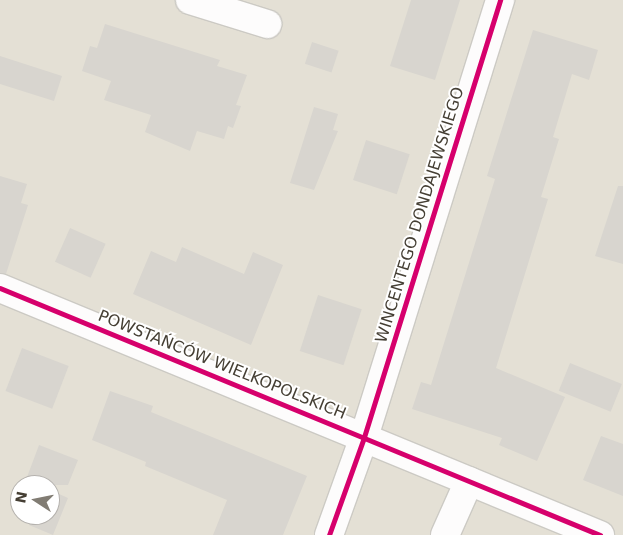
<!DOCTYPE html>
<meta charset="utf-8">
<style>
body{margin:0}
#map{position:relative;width:623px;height:535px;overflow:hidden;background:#f0eee8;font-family:"DejaVu Sans",sans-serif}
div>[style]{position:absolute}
.residential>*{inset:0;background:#e4e0d5}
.building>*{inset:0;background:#d8d5cf;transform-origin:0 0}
.roads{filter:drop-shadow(1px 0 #cccac4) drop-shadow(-1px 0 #cccac4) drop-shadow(0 1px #cccac4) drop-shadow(0 -1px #cccac4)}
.minor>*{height:28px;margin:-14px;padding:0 14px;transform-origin:14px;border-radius:14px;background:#fdfcfc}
.cycleway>*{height:5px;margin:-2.5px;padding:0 2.5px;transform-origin:2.5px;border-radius:2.5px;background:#d6006c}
span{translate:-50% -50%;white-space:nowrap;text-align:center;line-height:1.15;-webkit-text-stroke:4px #fff;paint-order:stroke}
.street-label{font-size:16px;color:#453f34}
.north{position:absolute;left:10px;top:475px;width:50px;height:50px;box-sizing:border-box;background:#fff;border:1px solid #b5b2ae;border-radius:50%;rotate:281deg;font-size:14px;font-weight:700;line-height:20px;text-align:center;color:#453f34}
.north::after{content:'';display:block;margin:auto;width:18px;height:22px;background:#817c73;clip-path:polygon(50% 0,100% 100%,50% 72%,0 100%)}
</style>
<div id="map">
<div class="residential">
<i style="clip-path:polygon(evenodd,0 0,623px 0,623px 535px,0 535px,0 0,20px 485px,50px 485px,50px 515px,20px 515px,20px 485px)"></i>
</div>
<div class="building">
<i style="clip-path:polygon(411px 0,460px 0,435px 80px,390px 66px)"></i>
<i style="clip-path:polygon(105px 24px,220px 60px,217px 66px,247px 75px,236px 105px,241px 106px,233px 128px,228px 126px,224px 139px,197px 131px,190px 151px,145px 132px,151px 115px,104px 100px,111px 81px,82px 71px,90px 46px,97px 48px)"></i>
<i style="clip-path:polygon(533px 30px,598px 50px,589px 80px,572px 74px,553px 137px,559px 139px,541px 197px,548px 199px,496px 368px,565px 397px,537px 461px,499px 445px,502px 438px,412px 409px,421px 382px,431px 385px,495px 179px,487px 176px)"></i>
<i style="left:312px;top:42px;width:28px;height:23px;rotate:18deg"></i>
<i style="clip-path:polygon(0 56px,62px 76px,54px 101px,0 84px)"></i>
<i style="clip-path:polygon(314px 107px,338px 114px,333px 130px,338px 131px,314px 190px,290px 183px)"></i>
<i style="left:366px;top:140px;width:46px;height:42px;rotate:18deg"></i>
<i style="clip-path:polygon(0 176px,27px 184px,21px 203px,28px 205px,6px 274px,0 273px)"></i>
<i style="clip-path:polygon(618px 186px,623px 186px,623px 264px,595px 256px)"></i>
<i style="left:70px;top:228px;width:39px;height:37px;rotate:24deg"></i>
<i style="clip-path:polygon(182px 247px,244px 274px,253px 252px,283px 265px,251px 345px,133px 294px,151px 251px,176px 262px)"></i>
<i style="left:318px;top:295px;width:46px;height:59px;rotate:18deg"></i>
<i style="left:22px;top:348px;width:50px;height:46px;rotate:21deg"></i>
<i style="left:570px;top:363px;width:56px;height:30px;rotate:22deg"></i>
<i style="clip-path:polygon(110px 391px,153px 406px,151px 412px,307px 476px,283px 535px,213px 535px,227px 500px,145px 466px,146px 462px,92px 440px)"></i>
<i style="clip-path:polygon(601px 436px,623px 444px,623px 496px,583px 480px)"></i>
<i style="clip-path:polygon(39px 445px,78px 460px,68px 485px,24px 485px)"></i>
<i style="clip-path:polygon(50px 490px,68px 498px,53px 535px,29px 525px,33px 515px,50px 515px)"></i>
</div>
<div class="roads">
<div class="minor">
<i style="left:190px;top:0;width:81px;rotate:17.3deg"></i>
<i style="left:0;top:288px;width:649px;rotate:22.38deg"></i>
<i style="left:329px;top:535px;width:104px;rotate:-70.3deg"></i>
<i style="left:364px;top:437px;width:458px;rotate:-72.7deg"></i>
<i style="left:445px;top:535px;width:59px;rotate:-66deg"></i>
</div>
</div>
<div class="cycleway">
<i style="left:0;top:288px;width:649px;rotate:22.38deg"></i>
<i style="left:329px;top:535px;width:104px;rotate:-70.3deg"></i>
<i style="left:364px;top:437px;width:458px;rotate:-72.7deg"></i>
</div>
<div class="street-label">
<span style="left:420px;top:215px;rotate:-73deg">WINCENTEGO DONDAJEWSKIEGO</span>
<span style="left:222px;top:365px;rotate:22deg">POWSTAŃCÓW WIELKOPOLSKICH</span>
</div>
<div class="north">N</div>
</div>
